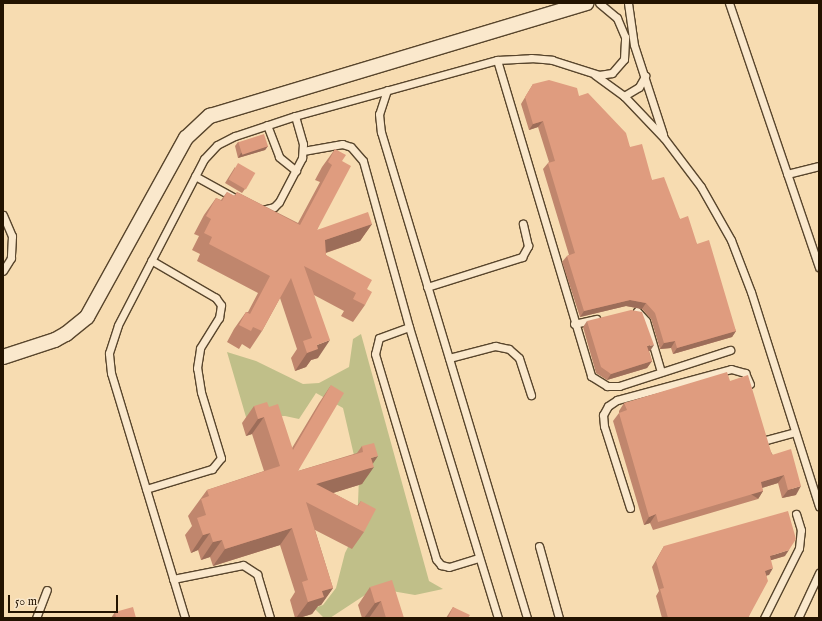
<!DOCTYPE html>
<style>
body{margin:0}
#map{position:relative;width:822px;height:621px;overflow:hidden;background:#f7dcb1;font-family:"IM FELL English",serif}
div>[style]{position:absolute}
.green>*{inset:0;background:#c0bf89}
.roads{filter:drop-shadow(1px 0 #58452c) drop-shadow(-1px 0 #58452c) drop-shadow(0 1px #58452c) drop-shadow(0 -1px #58452c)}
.lane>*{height:7px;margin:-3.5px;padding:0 3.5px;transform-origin:3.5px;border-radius:3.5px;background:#fae8cc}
.street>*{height:14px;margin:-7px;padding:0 7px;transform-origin:7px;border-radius:7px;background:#fae8cc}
.wall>*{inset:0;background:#c0866d}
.shaded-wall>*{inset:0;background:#9c6d59;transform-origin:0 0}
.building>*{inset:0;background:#df9c7f;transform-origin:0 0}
span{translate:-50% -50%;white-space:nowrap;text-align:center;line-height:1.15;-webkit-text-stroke:3px #fae8cc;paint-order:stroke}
.frame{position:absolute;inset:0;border:4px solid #231300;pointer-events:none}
.scale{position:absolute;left:8px;top:595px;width:110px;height:18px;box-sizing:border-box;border:2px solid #231300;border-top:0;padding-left:5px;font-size:12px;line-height:14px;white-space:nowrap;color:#231300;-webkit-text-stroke:3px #fae8cc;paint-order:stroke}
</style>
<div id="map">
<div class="green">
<i style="clip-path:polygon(361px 334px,429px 581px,443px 589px,415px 595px,386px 590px,365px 595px,330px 618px,324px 618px,314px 608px,323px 605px,336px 588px,345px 553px,357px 529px,359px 477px,343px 408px,316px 393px,299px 419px,285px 416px,246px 417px,227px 352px,256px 361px,303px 384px,319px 383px,349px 367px,353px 339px)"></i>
</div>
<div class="roads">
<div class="lane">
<i style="left:628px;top:3px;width:42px;rotate:81.9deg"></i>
<i style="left:634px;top:45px;width:94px;rotate:72deg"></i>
<i style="left:729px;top:3px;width:279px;rotate:71.2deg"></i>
<i style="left:497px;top:60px;width:330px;rotate:73.4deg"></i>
<i style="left:591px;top:376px;width:19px;rotate:32deg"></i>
<i style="left:607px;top:386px;width:12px"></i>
<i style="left:619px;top:386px;width:117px;rotate:-18deg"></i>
<i style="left:595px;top:75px;width:36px;rotate:36deg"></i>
<i style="left:624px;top:96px;width:58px;rotate:46.4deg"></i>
<i style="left:664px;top:138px;width:61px;rotate:52.9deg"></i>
<i style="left:701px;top:187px;width:61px;rotate:60.5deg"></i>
<i style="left:731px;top:240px;width:56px;rotate:69deg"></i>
<i style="left:751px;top:292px;width:225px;rotate:72.4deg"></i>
<i style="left:387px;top:90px;width:25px;rotate:108deg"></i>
<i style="left:379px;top:114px;width:18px;rotate:84deg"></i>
<i style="left:381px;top:132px;width:507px;rotate:73.28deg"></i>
<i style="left:624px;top:96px;width:17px;rotate:-31deg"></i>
<i style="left:639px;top:87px;width:13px;rotate:-61deg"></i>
<i style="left:267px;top:125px;width:34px;rotate:69deg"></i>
<i style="left:279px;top:157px;width:22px;rotate:39deg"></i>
<i style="left:303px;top:151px;width:40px;rotate:-10deg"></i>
<i style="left:342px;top:144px;width:9px;rotate:18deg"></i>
<i style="left:351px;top:147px;width:18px;rotate:49deg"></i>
<i style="left:363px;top:161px;width:172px;rotate:74.5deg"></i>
<i style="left:409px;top:327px;width:304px;rotate:73deg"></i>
<i style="left:787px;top:174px;width:33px;rotate:-14deg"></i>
<i style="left:195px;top:176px;width:43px;rotate:28.9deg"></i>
<i style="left:262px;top:210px;width:12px;rotate:-14deg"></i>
<i style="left:274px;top:207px;width:7px;rotate:-45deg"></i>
<i style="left:279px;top:202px;width:50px;rotate:-62.4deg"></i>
<i style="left:302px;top:158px;width:14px;rotate:-86deg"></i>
<i style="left:303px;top:144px;width:29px;rotate:-106deg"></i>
<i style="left:3px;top:215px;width:23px;rotate:67deg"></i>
<i style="left:12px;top:236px;width:22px;rotate:93deg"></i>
<i style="left:11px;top:258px;width:15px;rotate:122deg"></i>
<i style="left:427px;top:287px;width:100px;rotate:-17.5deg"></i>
<i style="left:522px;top:257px;width:13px;rotate:-61deg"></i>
<i style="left:528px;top:246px;width:23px;rotate:-103deg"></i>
<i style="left:637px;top:311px;width:13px;rotate:48deg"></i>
<i style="left:646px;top:321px;width:53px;rotate:73.6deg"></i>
<i style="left:574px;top:324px;width:23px;rotate:-13deg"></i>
<i style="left:409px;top:327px;width:32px;rotate:160deg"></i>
<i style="left:379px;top:338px;width:16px;rotate:104deg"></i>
<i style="left:375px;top:354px;width:214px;rotate:73.4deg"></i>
<i style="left:436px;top:559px;width:8px;rotate:50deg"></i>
<i style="left:441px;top:565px;width:8px;rotate:14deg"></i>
<i style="left:449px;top:567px;width:31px;rotate:-17deg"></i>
<i style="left:449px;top:358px;width:48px;rotate:-14.6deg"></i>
<i style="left:495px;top:346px;width:14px;rotate:12deg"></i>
<i style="left:509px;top:349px;width:13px;rotate:42deg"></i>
<i style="left:519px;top:358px;width:39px;rotate:72deg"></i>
<i style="left:766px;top:440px;width:30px;rotate:-15deg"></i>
<i style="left:146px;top:489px;width:69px;rotate:-16.9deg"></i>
<i style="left:212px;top:469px;width:14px;rotate:-51deg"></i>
<i style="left:221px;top:458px;width:69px;rotate:-106.9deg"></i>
<i style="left:201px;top:392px;width:24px;rotate:-99deg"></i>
<i style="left:197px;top:368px;width:20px;rotate:-81deg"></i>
<i style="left:200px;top:348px;width:36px;rotate:-58deg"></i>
<i style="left:219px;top:318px;width:13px;rotate:-81deg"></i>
<i style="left:221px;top:305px;width:9px;rotate:-126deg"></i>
<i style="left:216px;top:298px;width:75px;rotate:-149.7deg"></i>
<i style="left:630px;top:508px;width:86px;rotate:-107.6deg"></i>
<i style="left:604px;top:426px;width:11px;rotate:-95deg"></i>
<i style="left:603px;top:415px;width:10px;rotate:-61deg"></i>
<i style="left:608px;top:406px;width:11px;rotate:-34deg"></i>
<i style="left:617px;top:400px;width:118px;rotate:-15.2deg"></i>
<i style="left:731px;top:369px;width:15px;rotate:16deg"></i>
<i style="left:745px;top:373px;width:12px;rotate:66deg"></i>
<i style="left:539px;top:546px;width:75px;rotate:74.5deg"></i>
<i style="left:173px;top:579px;width:71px;rotate:-11.3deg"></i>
<i style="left:243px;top:565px;width:17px;rotate:33deg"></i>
<i style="left:257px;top:574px;width:46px;rotate:73.5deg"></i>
<i style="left:36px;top:618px;width:30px;rotate:-69deg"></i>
<i style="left:185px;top:618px;width:256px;rotate:-106.8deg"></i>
<i style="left:111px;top:373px;width:20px;rotate:-96deg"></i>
<i style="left:109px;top:353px;width:29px;rotate:-72deg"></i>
<i style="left:118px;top:325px;width:187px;rotate:-62.6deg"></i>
<i style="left:204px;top:159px;width:19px;rotate:-47deg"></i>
<i style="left:217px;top:145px;width:20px;rotate:-27deg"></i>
<i style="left:235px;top:136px;width:63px;rotate:-18.4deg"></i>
<i style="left:295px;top:116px;width:210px;rotate:-15.5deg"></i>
<i style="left:497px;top:60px;width:34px;rotate:-3deg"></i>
<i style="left:531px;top:58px;width:21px;rotate:5deg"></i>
<i style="left:552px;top:60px;width:49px;rotate:17.7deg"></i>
<i style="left:599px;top:75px;width:13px;rotate:-9deg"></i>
<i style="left:612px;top:73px;width:18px;rotate:-49deg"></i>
<i style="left:624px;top:59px;width:22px;rotate:-87deg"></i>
<i style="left:625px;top:37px;width:21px;rotate:-113deg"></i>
<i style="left:617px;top:18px;width:23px;rotate:-140deg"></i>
<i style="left:764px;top:618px;width:78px;rotate:-63.4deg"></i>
<i style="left:799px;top:548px;width:18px;rotate:-84deg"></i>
<i style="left:801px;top:530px;width:17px;rotate:-107deg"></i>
<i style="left:798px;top:618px;width:50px;rotate:-65deg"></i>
</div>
<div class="street">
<i style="left:3px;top:357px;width:55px;rotate:-18.1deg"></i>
<i style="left:55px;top:340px;width:13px;rotate:-29deg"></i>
<i style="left:66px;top:334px;width:27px;rotate:-39deg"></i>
<i style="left:87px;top:317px;width:205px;rotate:-61.1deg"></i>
<i style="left:186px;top:138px;width:33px;rotate:-43deg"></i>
<i style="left:210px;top:116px;width:393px;rotate:-16.7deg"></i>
</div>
</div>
<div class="wall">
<i style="clip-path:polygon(533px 84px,579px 96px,630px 147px,652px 180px,680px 219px,697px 244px,736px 331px,732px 337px,673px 354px,671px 348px,660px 349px,651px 319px,642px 309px,626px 306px,580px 317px,562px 262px,567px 256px,569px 255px,543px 169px,548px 163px,549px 162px,538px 127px,529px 130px,521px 104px)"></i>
<i style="clip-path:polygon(238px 142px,268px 146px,265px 150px,238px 158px,235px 146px)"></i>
<i style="clip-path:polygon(335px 149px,342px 161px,317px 230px,372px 224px,360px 241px,326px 253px,326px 255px,367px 289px,365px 305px,353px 322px,341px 316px,344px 311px,314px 295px,318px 358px,311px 360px,306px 367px,295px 371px,291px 358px,297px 349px,280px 298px,262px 331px,250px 349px,242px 344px,239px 349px,227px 342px,234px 329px,246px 312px,248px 312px,258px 293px,197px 261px,200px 254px,192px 250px,199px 236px,194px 234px,204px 215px,216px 198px,221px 200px,227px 192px,234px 196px,237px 192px,298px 223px,320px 182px,315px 180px,322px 167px)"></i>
<i style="clip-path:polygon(235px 167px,245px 189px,242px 193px,225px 183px)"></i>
<i style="clip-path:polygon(587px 321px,650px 351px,649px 351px,652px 361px,647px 368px,607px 380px,596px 373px,583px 327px)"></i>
<i style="clip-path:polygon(730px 381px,796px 495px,782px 498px,778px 483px,762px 488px,763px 491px,758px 499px,653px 530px,650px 523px,644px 525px,613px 421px,619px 413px,619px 411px,624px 403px)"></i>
<i style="clip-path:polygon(331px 385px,298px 471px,357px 453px,362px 446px,373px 464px,362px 484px,333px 493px,357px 506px,361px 501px,364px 532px,352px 549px,315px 530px,333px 588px,321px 605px,318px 606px,312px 614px,299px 618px,295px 618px,290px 600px,295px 592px,280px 545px,213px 566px,210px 557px,201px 560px,198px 550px,191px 553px,185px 535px,192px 526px,188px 516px,207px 490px,264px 471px,252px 434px,246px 436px,242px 423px,254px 406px,269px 407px,292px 448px,319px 403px)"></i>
<i style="clip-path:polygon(664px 546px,785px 556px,771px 560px,769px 575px,767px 575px,748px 618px,662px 618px,656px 596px,659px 591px,652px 567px)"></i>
<i style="clip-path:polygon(370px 587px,404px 618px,362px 618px,358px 605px)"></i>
<i style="clip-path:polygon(453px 607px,468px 618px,446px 618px)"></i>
<i style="clip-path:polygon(115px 612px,136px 618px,111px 618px)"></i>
</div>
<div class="shaded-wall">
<i style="clip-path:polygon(543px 121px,538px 127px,529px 130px,533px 124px)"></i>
<i style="clip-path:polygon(268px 146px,265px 150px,238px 158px,241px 153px)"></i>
<i style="clip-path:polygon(372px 224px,360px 241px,313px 257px,325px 240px)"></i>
<i style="clip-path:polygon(630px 300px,646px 303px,642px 309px,626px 306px,580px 317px,584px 311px)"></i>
<i style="clip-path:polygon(736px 331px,732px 337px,673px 354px,677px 348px)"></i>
<i style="clip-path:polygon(330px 340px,318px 358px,311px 360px,306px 367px,295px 371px,307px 353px,317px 345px)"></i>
<i style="clip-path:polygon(675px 341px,671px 348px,660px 349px,664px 343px)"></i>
<i style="clip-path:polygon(654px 345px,650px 351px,643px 352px,647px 346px)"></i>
<i style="clip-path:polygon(652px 361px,647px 368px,607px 380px,611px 374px)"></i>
<i style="clip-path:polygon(264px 417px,252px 434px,246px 436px,258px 419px)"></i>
<i style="clip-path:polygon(378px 456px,370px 468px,374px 467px,362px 484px,304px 502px,316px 484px,371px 458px)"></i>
<i style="clip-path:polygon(784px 475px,778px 483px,755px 490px,761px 482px)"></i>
<i style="clip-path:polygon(801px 486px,796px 495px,782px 498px,788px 490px)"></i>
<i style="left:763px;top:491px;width:9px;height:109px;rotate:122deg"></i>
<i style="clip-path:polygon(656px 514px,650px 523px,644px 525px,649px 517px)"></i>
<i style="clip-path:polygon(292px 528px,280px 545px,213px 566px,225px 549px)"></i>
<i style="clip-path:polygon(210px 533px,198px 550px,191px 553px,203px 535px)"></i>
<i style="clip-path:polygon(222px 540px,210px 557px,201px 560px,213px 542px)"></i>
<i style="clip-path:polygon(789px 550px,785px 556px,765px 562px,770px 556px)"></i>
<i style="clip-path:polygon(773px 568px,769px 575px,761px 577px,765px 571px)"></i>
<i style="clip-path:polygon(333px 588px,321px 605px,318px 606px,312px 614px,299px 618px,296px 618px,308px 602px,322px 591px)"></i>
<i style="clip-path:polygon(381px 601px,369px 618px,364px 618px,375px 603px)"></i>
</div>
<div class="building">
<i style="clip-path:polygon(549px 80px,577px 88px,579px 96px,588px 93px,626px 133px,630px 147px,642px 144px,652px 180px,664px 177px,680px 219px,688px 216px,697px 244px,709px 240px,736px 331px,677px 348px,675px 341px,664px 343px,655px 313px,646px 303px,630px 300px,584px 311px,567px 256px,575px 253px,548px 163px,555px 161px,543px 121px,533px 124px,525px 97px,533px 84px)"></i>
<i style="left:264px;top:134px;width:13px;height:27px;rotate:72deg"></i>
<i style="clip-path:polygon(335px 149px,346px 155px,342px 161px,351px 166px,317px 230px,368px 212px,372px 224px,325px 240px,326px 255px,372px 280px,367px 289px,372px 292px,365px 305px,353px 299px,356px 293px,304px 266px,330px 340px,317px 345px,318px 349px,307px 353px,303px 341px,312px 338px,291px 278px,262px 331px,253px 327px,251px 331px,239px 325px,246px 312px,250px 314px,270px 276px,209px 244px,212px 237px,204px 233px,211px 219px,206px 216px,216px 198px,222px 201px,227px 192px,235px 196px,237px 192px,300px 225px,332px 165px,328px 162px)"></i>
<i style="left:238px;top:163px;width:20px;height:19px;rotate:30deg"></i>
<i style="clip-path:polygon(631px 310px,642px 312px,654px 345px,647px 346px,652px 361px,611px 374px,601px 367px,587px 321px)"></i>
<i style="clip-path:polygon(727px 372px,730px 381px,748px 375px,772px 455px,791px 449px,801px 486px,788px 490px,784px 475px,761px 482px,763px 491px,658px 522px,656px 514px,649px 517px,619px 413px,627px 410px,624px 403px)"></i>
<i style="clip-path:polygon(331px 385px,344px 393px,298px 471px,363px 452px,362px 446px,374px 443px,378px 456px,371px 458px,374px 467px,316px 484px,358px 506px,361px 501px,376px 509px,364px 532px,306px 502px,333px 588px,322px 591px,324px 597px,308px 602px,302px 582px,308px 580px,292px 528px,225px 549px,222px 540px,213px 542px,210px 533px,203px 535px,197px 518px,206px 515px,201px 499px,209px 496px,207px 490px,280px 466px,264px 417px,258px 419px,254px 406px,267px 402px,269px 407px,278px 404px,293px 450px)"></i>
<i style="clip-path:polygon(788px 511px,796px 539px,789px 550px,770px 556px,773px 568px,765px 571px,768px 581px,748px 618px,668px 618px,660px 589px,664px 588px,656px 561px,664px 546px)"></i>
<i style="clip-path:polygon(392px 580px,404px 618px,386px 618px,381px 601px,375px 603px,370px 587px)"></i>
<i style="clip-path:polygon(133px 607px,136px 618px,116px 618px,115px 612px)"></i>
<i style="clip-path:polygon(453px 607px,470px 615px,468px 618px,448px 618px)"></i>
</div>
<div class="frame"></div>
<div class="scale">50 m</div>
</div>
